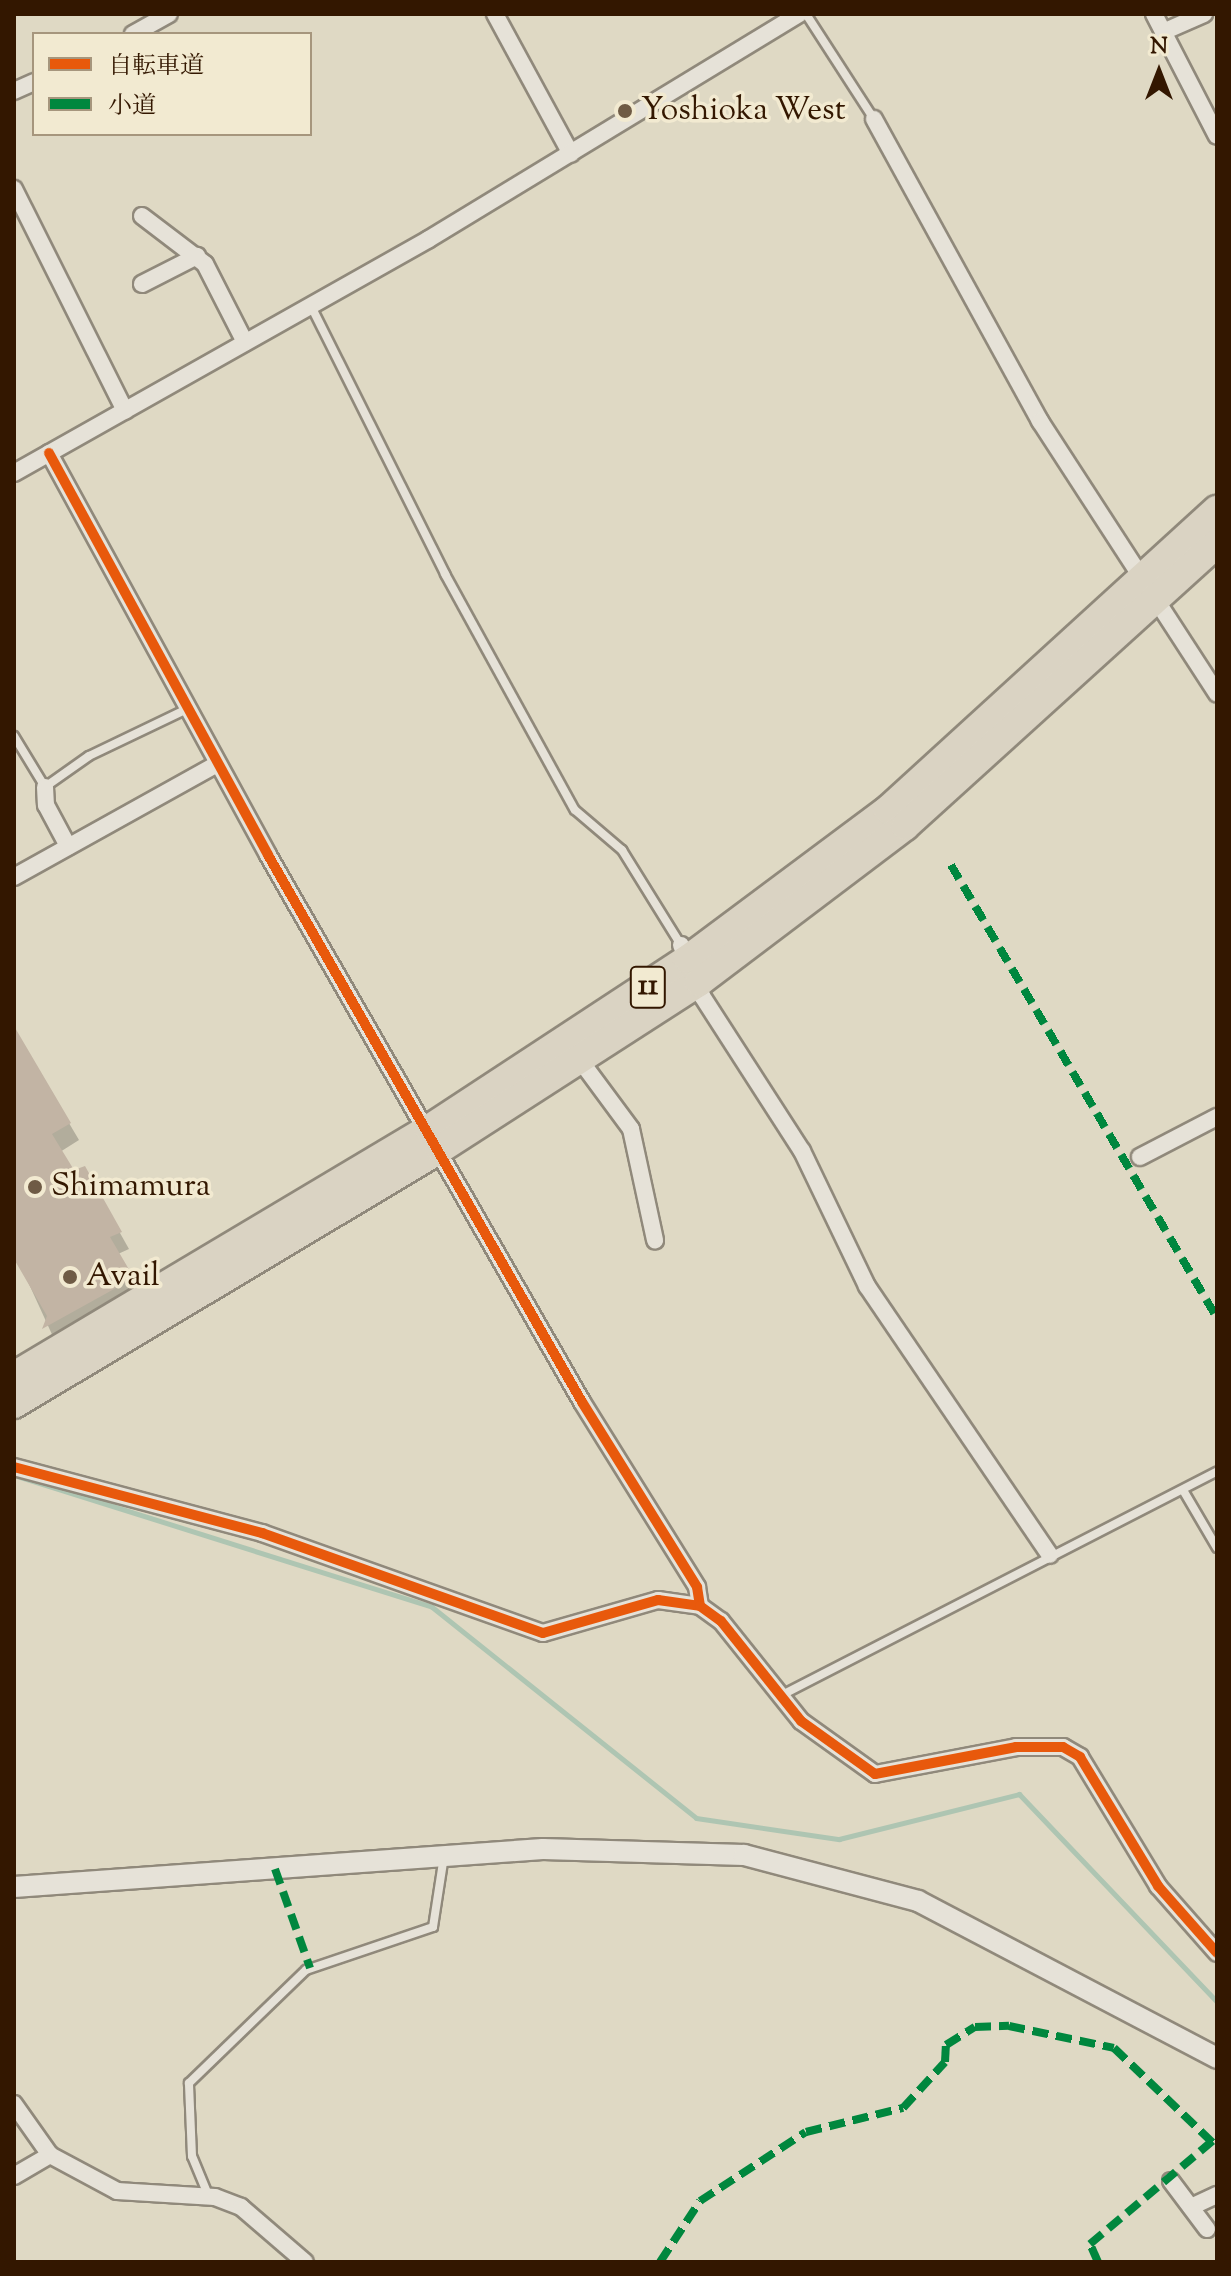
<!DOCTYPE html>
<meta charset="utf-8">
<style>
body{margin:0}
#map{position:relative;width:1231px;height:2276px;overflow:hidden;background:#dfd9c4;font-family:"Sorts Mill Goudy","Noto Serif JP",serif}
div>[style]{position:absolute}
.shadow>*{inset:0;background:#0003}
.stream>*{height:5px;margin:-2.5px;padding:0 2.5px;transform-origin:2.5px;border-radius:2.5px;background:#aec5b2}
.building>*{inset:0;background:#c2b4a4}
.roads{filter:drop-shadow(2px 0 #90897b) drop-shadow(-2px 0 #90897b) drop-shadow(0 2px #90897b) drop-shadow(0 -2px #90897b)}
.service>*{height:8px;margin:-4px;padding:0 4px;transform-origin:4px;border-radius:4px;background:#e6e2d8}
.minor>*{height:16px;margin:-8px;padding:0 8px;transform-origin:8px;border-radius:8px;background:#e6e2d8}
.tertiary>*{height:20px;margin:-10px;padding:0 10px;transform-origin:10px;border-radius:10px;background:#e6e2d8}
.trunk>*{height:28px;margin:-14px;padding:0 14px;transform-origin:14px;border-radius:14px;background:#dad3c3}
.quiet>*{height:8px;margin-top:-4px;transform-origin:0;background:repeating-linear-gradient(90deg,#00873e 0 16px,transparent 0 24px)}
.cycleway>*{height:10px;margin:-5px;padding:0 5px;transform-origin:5px;border-radius:5px;background:#e8590c}
.dots>*{width:22px;height:22px;translate:-50% -50%;box-sizing:border-box;border:4px solid #f2ead1;border-radius:50%}
span{translate:-50% -50%;white-space:nowrap;text-align:center;line-height:1.15;-webkit-text-stroke:7px #f2ead1;paint-order:stroke}
.shield-label span{padding:2px 6px;background:#f2ead1;border:2px solid;border-radius:6px;-webkit-text-stroke-width:0}
.shield-label{font-size:30px;color:#331700;font-weight:700}
.poi-label{font-size:32px;color:#331700}
.left{translate:0 -50%;text-align:left}
.frame{position:absolute;inset:0;border:16px solid #331700;pointer-events:none}
.legend{position:absolute;left:32px;top:32px;width:280px;height:104px;box-sizing:border-box;background:#f2ead1;border:2px solid #a6967d;margin:0;padding:10px 14px;list-style:none;font-size:24px;color:#331700}
.legend li{display:flex;align-items:center;gap:16px;height:40px}
.legend b{width:40px;border:2px solid #a6967d}
.north{position:absolute;left:1119px;top:32px;width:80px;height:80px;-webkit-text-stroke:6px #f2ead1;paint-order:stroke;rotate:0deg;font-size:22px;font-weight:700;line-height:32px;text-align:center;color:#331700}
.north::after{content:'';display:block;margin:auto;width:28px;height:36px;background:#331700;clip-path:polygon(50% 0,100% 100%,50% 72%,0 100%)}
</style>
<div id="map">
<div class="shadow">
<i style="clip-path:polygon(14px 1030px,79px 1140px,60px 1152px,73px 1173px,93px 1185px,129px 1249px,118px 1254px,141px 1295px,55px 1341px,18px 1260px,14px 1266px)"></i>
</div>
<div class="stream">
<i style="left:14px;top:1475px;width:438px;rotate:17.5deg"></i>
<i style="left:432px;top:1607px;width:338px;rotate:38.6deg"></i>
<i style="left:696px;top:1818px;width:145px;rotate:8.4deg"></i>
<i style="left:839px;top:1839px;width:186px;rotate:-14deg"></i>
<i style="left:1019px;top:1794px;width:287px;rotate:46.4deg"></i>
</div>
<div class="building">
<i style="clip-path:polygon(14px 1026px,71px 1123px,52px 1134px,74px 1170px,85px 1166px,122px 1232px,110px 1237px,134px 1278px,42px 1329px,47px 1316px,14px 1259px)"></i>
</div>
<div class="roads">
<div class="service">
<i style="left:806px;top:14px;width:125px;rotate:57.1deg"></i>
<i style="left:311px;top:306px;width:300px;rotate:63.4deg"></i>
<i style="left:445px;top:574px;width:269px;rotate:61.2deg"></i>
<i style="left:575px;top:810px;width:62px;rotate:40.4deg"></i>
<i style="left:622px;top:850px;width:112px;rotate:58.2deg"></i>
<i style="left:14px;top:736px;width:60px;rotate:58.7deg"></i>
<i style="left:45px;top:787px;width:54px;rotate:-35.2deg"></i>
<i style="left:89px;top:756px;width:109px;rotate:-25.6deg"></i>
<i style="left:1183px;top:1490px;width:67px;rotate:59.6deg"></i>
<i style="left:782px;top:1695px;width:489px;rotate:-27.2deg"></i>
<i style="left:209px;top:2197px;width:44px;rotate:-112.5deg"></i>
<i style="left:192px;top:2156px;width:73px;rotate:-92.4deg"></i>
<i style="left:189px;top:2083px;width:163px;rotate:-44deg"></i>
<i style="left:306px;top:1970px;width:134px;rotate:-18.7deg"></i>
<i style="left:433px;top:1927px;width:72px;rotate:-81.2deg"></i>
</div>
<div class="minor">
<i style="left:495px;top:14px;width:159px;rotate:61.5deg"></i>
<i style="left:1154px;top:14px;width:137px;rotate:62.7deg"></i>
<i style="left:1163px;top:32px;width:45px;rotate:-23.7deg"></i>
<i style="left:133px;top:34px;width:41px;rotate:-29.1deg"></i>
<i style="left:14px;top:91px;width:22px;rotate:-24deg"></i>
<i style="left:874px;top:119px;width:345px;rotate:61.2deg"></i>
<i style="left:1040px;top:421px;width:325px;rotate:57deg"></i>
<i style="left:14px;top:189px;width:248px;rotate:63.4deg"></i>
<i style="left:142px;top:216px;width:79px;rotate:37.3deg"></i>
<i style="left:205px;top:264px;width:88px;rotate:62.9deg"></i>
<i style="left:142px;top:284px;width:62px;rotate:-27deg"></i>
<i style="left:49px;top:453px;width:458px;rotate:61.4deg"></i>
<i style="left:268px;top:855px;width:631px;rotate:60.14deg"></i>
<i style="left:582px;top:1402px;width:218px;rotate:58.1deg"></i>
<i style="left:697px;top:1587px;width:19px;rotate:81deg"></i>
<i style="left:14px;top:473px;width:476px;rotate:-29.4deg"></i>
<i style="left:429px;top:239px;width:433px;rotate:-31.3deg"></i>
<i style="left:45px;top:787px;width:18px;rotate:87deg"></i>
<i style="left:46px;top:805px;width:47px;rotate:61.8deg"></i>
<i style="left:14px;top:877px;width:232px;rotate:-29.1deg"></i>
<i style="left:681px;top:945px;width:55px;rotate:67.6deg"></i>
<i style="left:702px;top:996px;width:184px;rotate:57.2deg"></i>
<i style="left:802px;top:1151px;width:150px;rotate:64.3deg"></i>
<i style="left:867px;top:1286px;width:325px;rotate:55.8deg"></i>
<i style="left:580px;top:1060px;width:86px;rotate:53.5deg"></i>
<i style="left:631px;top:1129px;width:114px;rotate:77.8deg"></i>
<i style="left:1140px;top:1157px;width:87px;rotate:-27.5deg"></i>
<i style="left:14px;top:1467px;width:257px;rotate:14.9deg"></i>
<i style="left:262px;top:1533px;width:298px;rotate:19.6deg"></i>
<i style="left:543px;top:1633px;width:120px;rotate:-16deg"></i>
<i style="left:658px;top:1600px;width:42px;rotate:8.1deg"></i>
<i style="left:700px;top:1606px;width:26px;rotate:36deg"></i>
<i style="left:721px;top:1621px;width:128px;rotate:51.3deg"></i>
<i style="left:801px;top:1721px;width:91px;rotate:35.6deg"></i>
<i style="left:875px;top:1774px;width:144px;rotate:-10.8deg"></i>
<i style="left:1016px;top:1747px;width:47px"></i>
<i style="left:1063px;top:1747px;width:20px;rotate:30deg"></i>
<i style="left:1080px;top:1757px;width:151px;rotate:58.8deg"></i>
<i style="left:1158px;top:1886px;width:89px;rotate:48.6deg"></i>
<i style="left:14px;top:2104px;width:62px;rotate:54.8deg"></i>
<i style="left:50px;top:2155px;width:76px;rotate:28.2deg"></i>
<i style="left:117px;top:2191px;width:98px;rotate:3.5deg"></i>
<i style="left:215px;top:2197px;width:28px;rotate:21deg"></i>
<i style="left:241px;top:2207px;width:84px;rotate:40.7deg"></i>
<i style="left:14px;top:2176px;width:42px;rotate:-30.3deg"></i>
<i style="left:1171px;top:2181px;width:60px;rotate:53.1deg"></i>
<i style="left:1191px;top:2207px;width:29px;rotate:-25deg"></i>
</div>
<div class="tertiary">
<i style="left:14px;top:1887px;width:530px;rotate:-4.11deg"></i>
<i style="left:543px;top:1849px;width:201px;rotate:1.7deg"></i>
<i style="left:744px;top:1855px;width:180px;rotate:14.8deg"></i>
<i style="left:918px;top:1901px;width:338px;rotate:27.7deg"></i>
</div>
<div class="trunk">
<i style="left:14px;top:1376px;width:483px;rotate:-30.8deg"></i>
<i style="left:429px;top:1129px;width:310px;rotate:-33.3deg"></i>
<i style="left:688px;top:959px;width:249px;rotate:-36.7deg"></i>
<i style="left:888px;top:810px;width:445px;rotate:-42.4deg"></i>
<i style="left:14px;top:1404px;width:496px;rotate:-30.9deg"></i>
<i style="left:440px;top:1149px;width:308px;rotate:-32.8deg"></i>
<i style="left:699px;top:982px;width:258px;rotate:-37.1deg"></i>
<i style="left:905px;top:826px;width:421px;rotate:-42.2deg"></i>
</div>
</div>
<div class="quiet">
<i style="left:951px;top:865px;width:525px;rotate:59.58deg"></i>
<i style="left:275px;top:1869px;width:105px;rotate:70.5deg"></i>
<i style="left:660px;top:2262px;width:73px;rotate:-56.7deg"></i>
<i style="left:700px;top:2201px;width:126px;rotate:-33.1deg"></i>
<i style="left:806px;top:2132px;width:100px;rotate:-13.9deg"></i>
<i style="left:903px;top:2108px;width:62px;rotate:-47.6deg"></i>
<i style="left:945px;top:2062px;width:17px;rotate:-87deg"></i>
<i style="left:946px;top:2045px;width:34px;rotate:-32deg"></i>
<i style="left:975px;top:2027px;width:34px;rotate:-2deg"></i>
<i style="left:1009px;top:2026px;width:107px;rotate:11.8deg"></i>
<i style="left:1114px;top:2048px;width:137px;rotate:43.8deg"></i>
<i style="left:1098px;top:2262px;width:20px;rotate:-114deg"></i>
<i style="left:1090px;top:2244px;width:166px;rotate:-40.1deg"></i>
</div>
<div class="cycleway">
<i style="left:49px;top:453px;width:458px;rotate:61.4deg"></i>
<i style="left:268px;top:855px;width:631px;rotate:60.14deg"></i>
<i style="left:582px;top:1402px;width:218px;rotate:58.1deg"></i>
<i style="left:697px;top:1587px;width:19px;rotate:81deg"></i>
<i style="left:14px;top:1467px;width:257px;rotate:14.9deg"></i>
<i style="left:262px;top:1533px;width:298px;rotate:19.6deg"></i>
<i style="left:543px;top:1633px;width:120px;rotate:-16deg"></i>
<i style="left:658px;top:1600px;width:42px;rotate:8.1deg"></i>
<i style="left:700px;top:1606px;width:26px;rotate:36deg"></i>
<i style="left:721px;top:1621px;width:128px;rotate:51.3deg"></i>
<i style="left:801px;top:1721px;width:91px;rotate:35.6deg"></i>
<i style="left:875px;top:1774px;width:144px;rotate:-10.8deg"></i>
<i style="left:1016px;top:1747px;width:47px"></i>
<i style="left:1063px;top:1747px;width:20px;rotate:30deg"></i>
<i style="left:1080px;top:1757px;width:151px;rotate:58.8deg"></i>
<i style="left:1158px;top:1886px;width:89px;rotate:48.6deg"></i>
</div>
<div class="dots">
<i style="left:625px;top:111px;background:#6f5b45"></i>
<i style="left:35px;top:1187px;background:#6f5b45"></i>
<i style="left:70px;top:1277px;background:#6f5b45"></i>
</div>
<div class="shield-label">
<span style="left:648px;top:987px">11</span>
</div>
<div class="poi-label">
<span class="left" style="left:641px;top:111px">Yoshioka West</span>
<span class="left" style="left:51px;top:1187px">Shimamura</span>
<span class="left" style="left:86px;top:1277px">Avail</span>
</div>
<div class="frame"></div>
<ul class="legend">
<li><b style="height:10px;background:#e8590c"></b>自転車道</li>
<li><b style="height:10px;background:#00873e"></b>小道</li>
</ul>
<div class="north">N</div>
</div>
